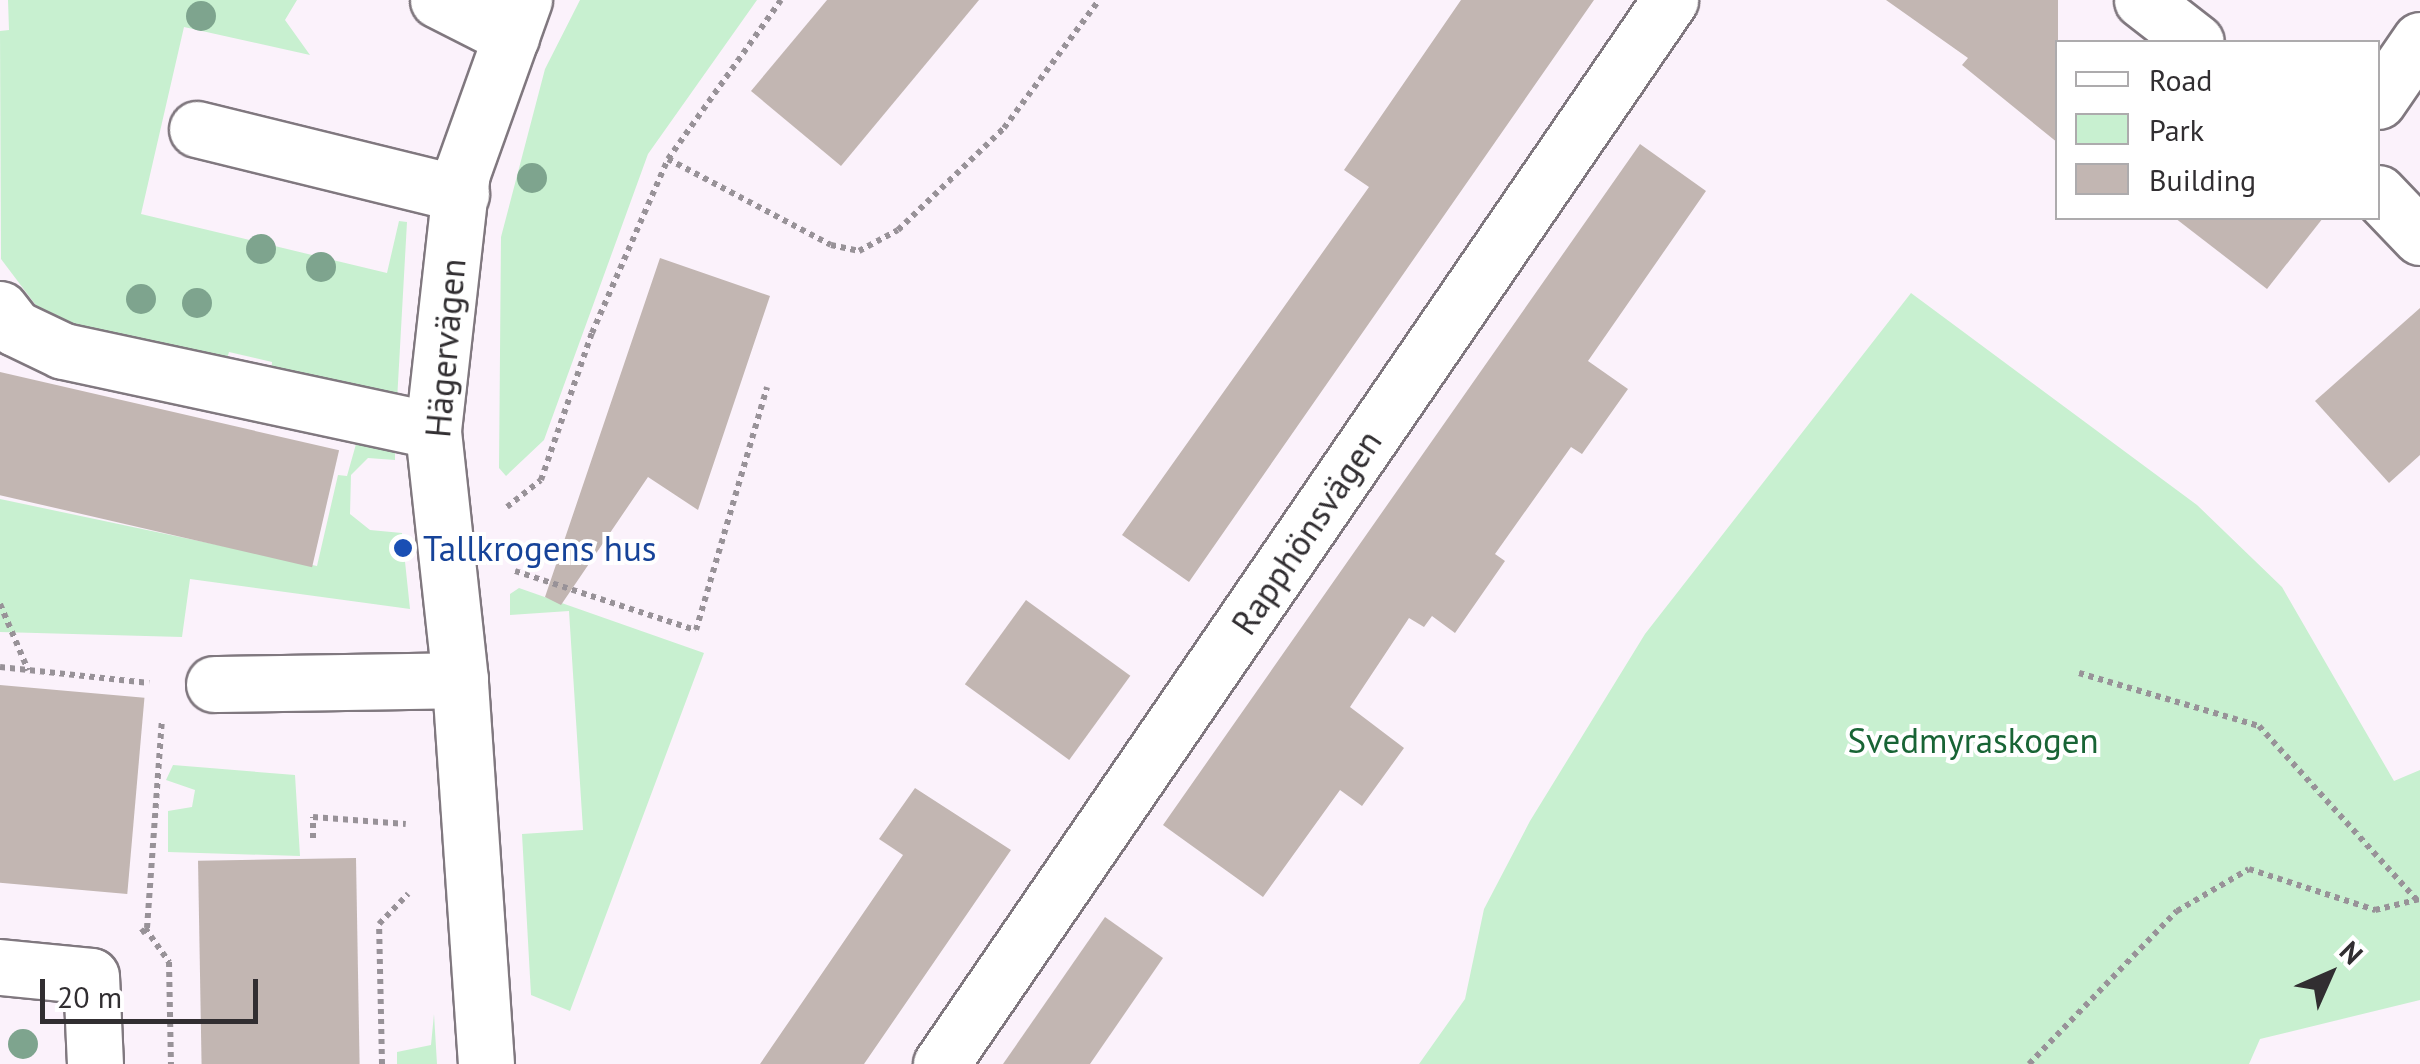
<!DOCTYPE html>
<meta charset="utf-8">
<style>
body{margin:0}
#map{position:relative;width:2420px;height:1064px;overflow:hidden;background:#fbf2fb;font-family:"PT Sans",sans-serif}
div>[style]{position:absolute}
.green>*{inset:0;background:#c8f0d0}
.building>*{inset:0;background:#c2b6b2;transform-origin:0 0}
.path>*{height:6px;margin-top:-3px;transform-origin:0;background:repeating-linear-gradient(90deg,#989298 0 5px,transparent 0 10px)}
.roads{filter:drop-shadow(2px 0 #80787f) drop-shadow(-2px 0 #80787f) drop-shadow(0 2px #80787f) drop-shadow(0 -2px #80787f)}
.minor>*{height:55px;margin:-27.5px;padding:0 27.5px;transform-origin:27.5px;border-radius:27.5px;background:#fff}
.trees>*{width:30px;height:30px;margin:-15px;border-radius:50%;background:#7ea48e}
.dots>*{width:28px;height:28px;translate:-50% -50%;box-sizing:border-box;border:5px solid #fff;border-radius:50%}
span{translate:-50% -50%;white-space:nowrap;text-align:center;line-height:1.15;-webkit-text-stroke:8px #fff;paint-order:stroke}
.street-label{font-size:35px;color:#312e31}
.transit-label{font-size:35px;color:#164399}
.left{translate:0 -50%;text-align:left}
.park-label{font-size:35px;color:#186435}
.legend{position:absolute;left:2055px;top:40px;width:325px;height:180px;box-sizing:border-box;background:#fff;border:2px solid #adabad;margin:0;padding:12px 18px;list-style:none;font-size:30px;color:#312e31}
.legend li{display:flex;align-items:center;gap:20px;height:50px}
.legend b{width:50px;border:2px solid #adabad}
.north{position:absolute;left:2280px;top:924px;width:100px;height:100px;-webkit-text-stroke:8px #fff;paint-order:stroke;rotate:45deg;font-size:28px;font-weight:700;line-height:40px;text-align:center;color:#312e31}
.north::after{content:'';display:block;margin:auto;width:35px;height:45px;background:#312e31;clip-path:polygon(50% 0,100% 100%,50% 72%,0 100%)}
.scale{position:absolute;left:40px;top:979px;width:218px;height:45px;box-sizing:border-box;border:5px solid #312e31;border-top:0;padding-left:12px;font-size:30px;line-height:35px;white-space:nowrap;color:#312e31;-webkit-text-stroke:8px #fff;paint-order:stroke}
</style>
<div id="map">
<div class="green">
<i style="clip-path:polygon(8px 0,297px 0,285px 20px,310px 55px,184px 27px,141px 214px,387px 273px,399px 221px,407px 222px,397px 401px,271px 378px,272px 362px,229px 352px,224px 369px,83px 340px,44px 316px,1px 259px,0 31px,9px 30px)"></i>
<i style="clip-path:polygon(580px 0,757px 0,648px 154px,544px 440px,506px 476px,499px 468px,501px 237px,545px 69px)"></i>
<i style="clip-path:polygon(1911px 293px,2197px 505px,2282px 587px,2394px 781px,2420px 770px,2420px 1000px,2260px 1039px,2249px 1064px,1419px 1064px,1465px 999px,1484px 909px,1530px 821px,1645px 634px)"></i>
<i style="clip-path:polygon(358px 437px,395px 445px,395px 460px,368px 458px,351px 475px,350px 514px,370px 530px,402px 533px,410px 609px,190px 579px,182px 637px,0 632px,0 499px,317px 566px,338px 475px,347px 476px)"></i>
<i style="clip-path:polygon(519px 588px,704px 653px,570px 1011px,531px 995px,522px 834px,583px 830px,569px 611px,510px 615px,510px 594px)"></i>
<i style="clip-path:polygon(173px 765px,295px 775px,300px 856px,168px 852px,168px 811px,192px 807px,195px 790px,166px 780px)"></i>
<i style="clip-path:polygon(434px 1014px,437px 1064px,397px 1064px,397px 1052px,431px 1045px)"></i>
</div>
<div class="building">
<i style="clip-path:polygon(827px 0,979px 0,841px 166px,751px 91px)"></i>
<i style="clip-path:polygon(1461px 0,1594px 0,1189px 582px,1122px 535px,1369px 187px,1344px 170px)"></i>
<i style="clip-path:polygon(1886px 0,2058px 0,2058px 143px,1962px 65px,1968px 58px)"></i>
<i style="clip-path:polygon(1640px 144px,1706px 191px,1588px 361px,1628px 389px,1582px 454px,1571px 447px,1495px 554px,1505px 561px,1455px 633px,1432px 616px,1424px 627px,1409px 618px,1350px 707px,1404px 748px,1362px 806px,1340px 790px,1263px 897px,1163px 825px)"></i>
<i style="clip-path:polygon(2175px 218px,2323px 218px,2267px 289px)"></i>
<i style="clip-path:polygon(660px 258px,770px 296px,698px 510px,648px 477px,561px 605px,545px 597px)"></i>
<i style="clip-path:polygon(2420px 308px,2420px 455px,2389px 483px,2315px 401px)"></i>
<i style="left:0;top:372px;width:348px;height:120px;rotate:13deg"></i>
<i style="left:1026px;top:600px;width:129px;height:104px;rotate:36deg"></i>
<i style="left:0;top:685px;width:145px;height:197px;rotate:5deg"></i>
<i style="clip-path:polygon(915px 788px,1011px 850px,864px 1064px,760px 1064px,903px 855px,879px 839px)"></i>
<i style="left:356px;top:858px;width:206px;height:158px;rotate:89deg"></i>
<i style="clip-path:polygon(1105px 917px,1163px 958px,1090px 1064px,1003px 1064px)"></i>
</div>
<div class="path">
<i style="left:668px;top:159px;width:184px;rotate:27.8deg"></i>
<i style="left:831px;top:245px;width:29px;rotate:12deg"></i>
<i style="left:859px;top:251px;width:44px;rotate:-28.3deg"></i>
<i style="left:898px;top:230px;width:147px;rotate:-43.9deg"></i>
<i style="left:1004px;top:128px;width:159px;rotate:-53.4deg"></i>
<i style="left:507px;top:507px;width:43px;rotate:-38.5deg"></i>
<i style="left:541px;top:480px;width:156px;rotate:-70.9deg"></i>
<i style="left:592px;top:333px;width:190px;rotate:-66.4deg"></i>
<i style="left:668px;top:159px;width:195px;rotate:-54.6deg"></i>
<i style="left:515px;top:571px;width:190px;rotate:18.1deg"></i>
<i style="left:696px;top:630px;width:253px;rotate:-73.7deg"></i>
<i style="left:0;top:604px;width:72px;rotate:67deg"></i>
<i style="left:0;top:667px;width:150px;rotate:6.1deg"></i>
<i style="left:2079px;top:673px;width:188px;rotate:16.4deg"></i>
<i style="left:2259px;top:726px;width:235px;rotate:47.8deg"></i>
<i style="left:313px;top:838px;width:21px;rotate:-90deg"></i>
<i style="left:313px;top:817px;width:93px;rotate:4.3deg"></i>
<i style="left:145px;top:928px;width:42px;rotate:54.8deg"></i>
<i style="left:169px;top:962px;width:102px;rotate:88.9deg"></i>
<i style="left:141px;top:933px;width:8px;rotate:-40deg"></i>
<i style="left:147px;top:928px;width:209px;rotate:-85.9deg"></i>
<i style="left:382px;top:1064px;width:140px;rotate:-91.2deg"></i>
<i style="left:379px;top:924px;width:42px;rotate:-46deg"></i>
<i style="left:2029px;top:1064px;width:213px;rotate:-46deg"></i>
<i style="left:2177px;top:911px;width:83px;rotate:-30.3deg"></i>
<i style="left:2249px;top:869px;width:133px;rotate:18deg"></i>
<i style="left:2375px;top:910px;width:46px;rotate:-13.7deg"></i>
</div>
<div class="roads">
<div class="minor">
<i style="left:438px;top:0;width:82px;rotate:26.9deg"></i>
<i style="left:2142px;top:0;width:68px;rotate:37.9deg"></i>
<i style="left:2378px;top:101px;width:74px;rotate:-55.5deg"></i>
<i style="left:197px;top:129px;width:272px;rotate:13.8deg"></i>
<i style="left:2378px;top:193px;width:61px;rotate:46.3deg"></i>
<i style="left:0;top:309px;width:24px;rotate:52deg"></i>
<i style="left:15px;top:328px;width:53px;rotate:25.6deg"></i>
<i style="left:63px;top:351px;width:378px;rotate:12.1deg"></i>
<i style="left:214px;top:684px;width:246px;rotate:-0.9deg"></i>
<i style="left:0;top:967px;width:91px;rotate:5.6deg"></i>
<i style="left:91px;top:976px;width:88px;rotate:87.4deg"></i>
<i style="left:486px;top:1064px;width:385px;rotate:-93.9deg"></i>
<i style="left:460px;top:680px;width:251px;rotate:-96.2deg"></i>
<i style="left:433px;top:430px;width:259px;rotate:-83.6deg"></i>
<i style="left:462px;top:173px;width:184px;rotate:-70.3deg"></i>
<i style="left:941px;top:1064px;width:1290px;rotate:-55.58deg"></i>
</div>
</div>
<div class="trees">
<i style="left:201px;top:16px"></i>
<i style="left:532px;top:178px"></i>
<i style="left:261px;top:249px"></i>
<i style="left:321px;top:267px"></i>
<i style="left:141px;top:299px"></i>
<i style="left:197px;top:303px"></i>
<i style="left:23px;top:1044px"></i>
</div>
<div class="dots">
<i style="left:403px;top:548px;background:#1a4fb4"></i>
</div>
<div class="street-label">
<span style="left:445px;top:348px;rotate:-85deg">Hägervägen</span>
<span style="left:1306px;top:532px;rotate:-56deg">Rapphönsvägen</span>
</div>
<div class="transit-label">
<span class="left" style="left:423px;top:548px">Tallkrogens hus</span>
</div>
<div class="park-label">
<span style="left:1973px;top:740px">Svedmyraskogen</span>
</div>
<ul class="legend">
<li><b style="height:12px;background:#fff"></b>Road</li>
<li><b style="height:28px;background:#c8f0d0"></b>Park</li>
<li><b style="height:28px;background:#c2b6b2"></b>Building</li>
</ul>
<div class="north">N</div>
<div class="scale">20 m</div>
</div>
